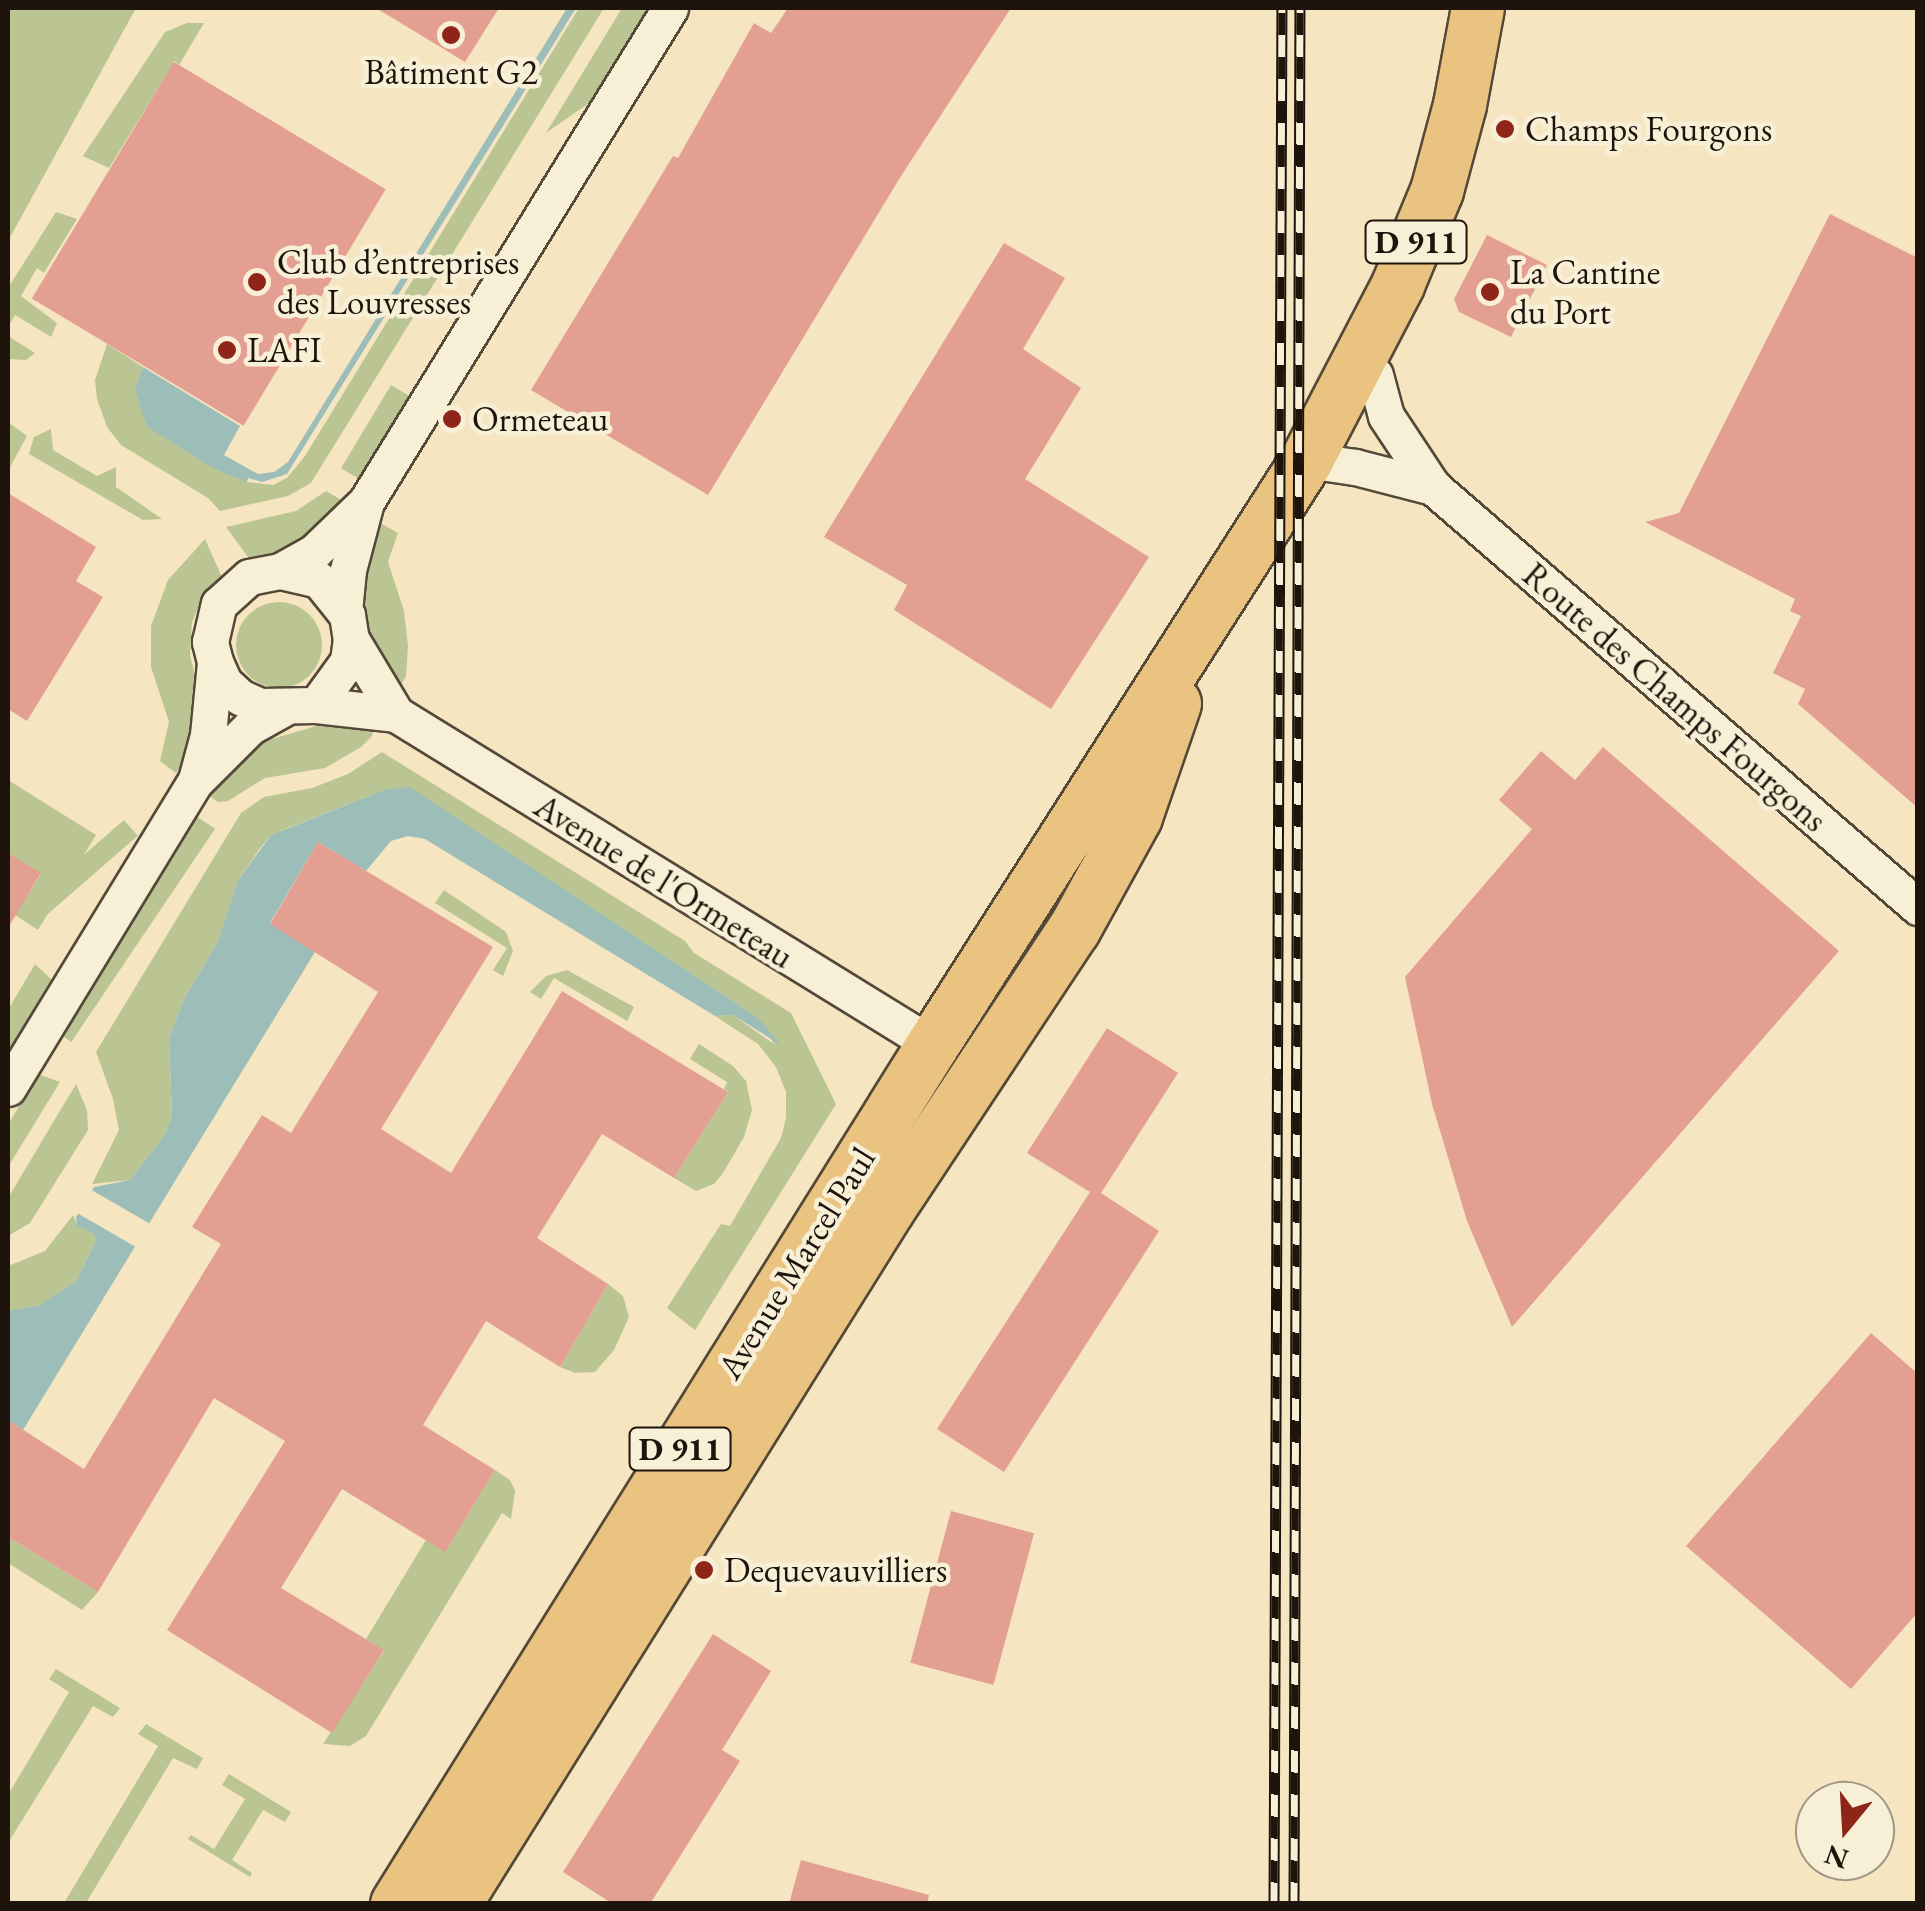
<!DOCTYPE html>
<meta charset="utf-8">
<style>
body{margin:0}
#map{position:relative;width:1925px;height:1911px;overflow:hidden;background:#f5e6c1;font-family:"EB Garamond",serif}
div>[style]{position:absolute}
.green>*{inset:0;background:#bbc593;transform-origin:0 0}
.round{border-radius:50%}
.water>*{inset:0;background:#9dbeb8}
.pier>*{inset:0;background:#f5e6c1;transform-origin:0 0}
.building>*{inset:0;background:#e39f91;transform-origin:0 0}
.roads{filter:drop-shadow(2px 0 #544839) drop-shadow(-2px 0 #544839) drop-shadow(0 2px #544839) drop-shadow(0 -2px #544839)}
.minor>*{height:35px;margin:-17.5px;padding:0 17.5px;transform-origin:17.5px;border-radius:17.5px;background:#f8efd7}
.primary>*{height:52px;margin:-26px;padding:0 26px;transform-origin:26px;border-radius:26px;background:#eac380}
.rail>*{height:11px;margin-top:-5.5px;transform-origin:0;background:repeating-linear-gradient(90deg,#f8efd7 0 22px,#1f140c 0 44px);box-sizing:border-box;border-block:2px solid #1f140c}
.dots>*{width:28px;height:28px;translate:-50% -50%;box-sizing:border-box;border:5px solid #f8efd7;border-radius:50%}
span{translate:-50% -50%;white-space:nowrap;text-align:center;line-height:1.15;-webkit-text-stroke:9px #f8efd7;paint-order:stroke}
.shield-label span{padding:2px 8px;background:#f8efd7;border:2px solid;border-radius:8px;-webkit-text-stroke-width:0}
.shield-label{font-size:32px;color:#1f140c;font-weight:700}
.poi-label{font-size:35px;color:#1f140c}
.left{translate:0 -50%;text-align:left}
.street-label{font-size:35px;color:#1f140c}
.frame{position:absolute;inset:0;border:10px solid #1f140c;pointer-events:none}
.north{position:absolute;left:1795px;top:1781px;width:100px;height:100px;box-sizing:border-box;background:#f8efd7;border:2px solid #a19786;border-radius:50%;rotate:198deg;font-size:28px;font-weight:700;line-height:40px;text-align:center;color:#1f140c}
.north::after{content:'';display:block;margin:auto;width:35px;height:45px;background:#8f2418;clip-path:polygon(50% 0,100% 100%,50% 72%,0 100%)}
</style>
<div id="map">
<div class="green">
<i style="clip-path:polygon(8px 8px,136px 8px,8px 241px)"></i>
<i style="clip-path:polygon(579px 8px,604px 8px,311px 483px,288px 496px,220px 511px,208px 498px,121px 445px,107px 427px,97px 399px,95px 380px,107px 344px,143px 367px,135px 389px,247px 482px,273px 485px,287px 478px,305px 456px)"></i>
<i style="clip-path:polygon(622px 8px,648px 8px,589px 103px,546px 133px)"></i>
<i style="clip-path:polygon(187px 23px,204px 23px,179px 65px,175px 61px,109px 168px,83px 156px,165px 32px)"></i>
<i style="clip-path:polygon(56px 212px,77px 219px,44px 273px,37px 268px,21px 296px,57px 323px,51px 337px,15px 315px,8px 327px,8px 288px)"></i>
<i style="clip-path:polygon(8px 336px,35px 353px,26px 360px,10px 359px)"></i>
<i style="left:391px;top:385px;width:21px;height:97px;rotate:31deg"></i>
<i style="clip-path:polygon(8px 422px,27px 436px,10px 467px,8px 465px)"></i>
<i style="clip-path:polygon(51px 429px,53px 450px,97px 476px,116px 467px,116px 487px,162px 519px,143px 520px,29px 454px,34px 437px)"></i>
<i style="clip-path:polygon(326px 491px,345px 502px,304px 547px,251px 561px,226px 527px,296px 511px)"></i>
<i style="clip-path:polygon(377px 521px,398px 533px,388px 562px,404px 611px,408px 646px,406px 676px,398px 690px,368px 646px,361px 612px,361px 563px)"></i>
<i style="clip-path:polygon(205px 539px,222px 577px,202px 599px,192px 622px,190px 656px,201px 696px,185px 762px,176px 773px,160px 761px,169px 722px,151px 667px,151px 626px,168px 580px)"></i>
<i class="round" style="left:236px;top:602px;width:86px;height:86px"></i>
<i style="clip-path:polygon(327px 723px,375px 725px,372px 736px,361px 747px,325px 768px,265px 778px,228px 801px,218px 802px,208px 795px,236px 755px,254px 744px)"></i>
<i style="clip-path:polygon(382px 752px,685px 941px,694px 953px,791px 1013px,836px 1104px,695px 1330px,667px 1308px,721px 1224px,730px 1226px,781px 1138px,786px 1118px,786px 1092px,776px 1067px,758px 1044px,715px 1016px,733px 1015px,774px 1044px,758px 1018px,410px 788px,386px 789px,285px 829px,271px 835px,261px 847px,238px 880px,218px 941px,183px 1001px,169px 1038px,172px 1116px,165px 1134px,130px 1180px,92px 1184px,119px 1130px,113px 1099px,96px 1052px,241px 813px,264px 797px,312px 788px,348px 774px)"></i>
<i style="clip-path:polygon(8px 780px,96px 835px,38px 930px,15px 915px,41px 874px,8px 853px)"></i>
<i style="left:196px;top:816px;width:23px;height:257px;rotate:34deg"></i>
<i style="left:124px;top:820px;width:21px;height:136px;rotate:49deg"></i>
<i style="clip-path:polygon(444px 890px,506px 932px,513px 951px,503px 976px,493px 970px,507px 948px,435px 903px)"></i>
<i style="clip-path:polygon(35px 964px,52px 980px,8px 1051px,8px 1010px)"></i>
<i style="clip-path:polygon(567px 970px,634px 1007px,627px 1021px,554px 978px,541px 999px,530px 992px,546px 976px)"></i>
<i style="clip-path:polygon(699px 1044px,733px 1066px,746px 1081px,752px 1110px,744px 1137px,723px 1173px,714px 1184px,696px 1191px,674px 1178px,728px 1092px,724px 1089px,727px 1082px,690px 1059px)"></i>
<i style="clip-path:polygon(38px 1074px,60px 1082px,8px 1167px,8px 1125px)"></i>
<i style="clip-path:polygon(76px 1084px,87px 1110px,88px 1130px,30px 1223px,8px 1236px,8px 1198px)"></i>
<i style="clip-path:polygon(73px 1215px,78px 1226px,94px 1234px,95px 1242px,76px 1282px,38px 1307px,8px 1311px,8px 1266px,45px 1251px)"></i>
<i style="clip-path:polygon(608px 1284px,623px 1296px,629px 1317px,614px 1350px,595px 1372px,575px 1373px,560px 1367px)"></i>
<i style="clip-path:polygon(495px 1470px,510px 1480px,515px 1491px,511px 1519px,502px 1513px,366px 1736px,350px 1746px,323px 1744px,384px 1651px,366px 1639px,426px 1540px,445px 1551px)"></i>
<i style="clip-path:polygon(8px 1537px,98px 1592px,82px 1610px,8px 1563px)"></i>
<i style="clip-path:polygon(56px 1669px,120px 1708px,113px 1717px,93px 1706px,8px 1843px,8px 1795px,69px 1692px,49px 1679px)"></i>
<i style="clip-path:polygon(146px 1724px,203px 1758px,197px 1769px,173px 1758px,86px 1903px,64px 1903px,158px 1746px,138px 1734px)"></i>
<i style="clip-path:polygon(229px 1774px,291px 1812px,285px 1822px,263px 1810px,232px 1860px,252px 1873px,250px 1877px,188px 1839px,191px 1835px,214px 1849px,245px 1799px,222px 1785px)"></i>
</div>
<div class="water">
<i style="clip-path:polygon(567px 8px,576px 8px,287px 474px,262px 482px,248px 478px,247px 482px,215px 469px,147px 427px,135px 389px,143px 367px,240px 426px,224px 455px,258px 474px,274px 472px,288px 462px)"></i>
<i style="clip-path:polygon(410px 787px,758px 1018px,782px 1046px,733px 1015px,715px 1016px,425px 839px,408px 836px,391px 841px,366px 871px,318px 842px,270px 923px,315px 952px,23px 1430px,8px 1420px,8px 1311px,38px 1306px,76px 1282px,95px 1242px,94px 1234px,77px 1226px,76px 1217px,94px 1187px,130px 1180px,165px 1134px,172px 1116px,169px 1038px,183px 1001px,218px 941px,238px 880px,271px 835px,386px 789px)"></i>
</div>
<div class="pier">
<i style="left:88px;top:1188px;width:78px;height:27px;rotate:30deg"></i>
</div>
<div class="building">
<i style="clip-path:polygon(376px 8px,499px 8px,465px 62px)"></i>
<i style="clip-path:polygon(788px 8px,1011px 8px,901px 176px,708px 495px,531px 390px,673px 156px,678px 158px,754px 23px,771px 33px)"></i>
<i style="left:174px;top:62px;width:247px;height:276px;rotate:31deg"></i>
<i style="clip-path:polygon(1830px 214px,1918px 258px,1918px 808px,1798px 704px,1805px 689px,1773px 673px,1801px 616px,1790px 611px,1795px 599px,1645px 522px,1679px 513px)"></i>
<i style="clip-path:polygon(1487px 235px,1547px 265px,1511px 337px,1459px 312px,1454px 299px)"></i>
<i style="clip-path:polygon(1004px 243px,1065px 278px,1023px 349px,1081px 388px,1025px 479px,1149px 557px,1051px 709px,894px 610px,907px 585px,824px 537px)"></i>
<i style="clip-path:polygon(8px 493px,96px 547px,76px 581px,103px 597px,27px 721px,8px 709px)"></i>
<i style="clip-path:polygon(1603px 747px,1839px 951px,1512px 1327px,1467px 1221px,1432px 1104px,1405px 977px,1532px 829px,1499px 800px,1541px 751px,1575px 780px)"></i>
<i style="clip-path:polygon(318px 842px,493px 947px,381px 1129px,451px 1173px,562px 991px,728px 1092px,674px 1178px,602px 1134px,537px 1238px,608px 1284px,560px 1367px,486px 1321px,423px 1425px,495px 1470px,445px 1552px,342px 1489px,281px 1588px,384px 1650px,332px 1733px,167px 1630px,285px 1441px,214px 1398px,98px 1592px,8px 1537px,8px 1420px,84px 1469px,221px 1244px,192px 1227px,262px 1115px,291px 1133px,378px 992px,270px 924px)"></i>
<i style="clip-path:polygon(8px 853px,41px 873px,8px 928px)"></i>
<i style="clip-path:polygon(1107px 1028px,1178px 1073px,1101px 1193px,1159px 1231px,1004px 1472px,937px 1429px,1090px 1192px,1027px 1153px)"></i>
<i style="clip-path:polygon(1871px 1333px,1918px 1374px,1918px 1612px,1851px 1689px,1686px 1546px)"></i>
<i style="left:951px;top:1511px;width:86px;height:157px;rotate:15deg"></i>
<i style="clip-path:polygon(713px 1634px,771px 1671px,722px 1750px,740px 1761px,650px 1904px,613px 1904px,563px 1872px)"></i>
<i style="clip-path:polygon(801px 1860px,929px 1895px,927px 1904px,789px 1904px)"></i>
</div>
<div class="roads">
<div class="minor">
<i style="left:1375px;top:375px;width:42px;rotate:75deg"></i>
<i style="left:1386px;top:416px;width:85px;rotate:56.5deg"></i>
<i style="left:1433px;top:487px;width:642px;rotate:40.89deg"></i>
<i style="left:1307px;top:460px;width:49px;rotate:8.3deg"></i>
<i style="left:1355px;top:467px;width:81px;rotate:14.4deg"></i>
<i style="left:280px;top:571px;width:39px;rotate:-29deg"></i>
<i style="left:314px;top:552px;width:72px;rotate:-43.9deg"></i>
<i style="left:366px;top:502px;width:580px;rotate:-58.39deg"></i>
<i style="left:280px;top:571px;width:40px;rotate:13deg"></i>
<i style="left:319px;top:580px;width:45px;rotate:51.3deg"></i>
<i style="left:347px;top:615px;width:24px;rotate:81deg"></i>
<i style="left:351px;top:639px;width:22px;rotate:98deg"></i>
<i style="left:348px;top:661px;width:54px;rotate:126deg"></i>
<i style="left:316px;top:705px;width:56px;rotate:179deg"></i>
<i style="left:260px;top:706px;width:22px;rotate:-156deg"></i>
<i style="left:240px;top:697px;width:22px;rotate:-137deg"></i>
<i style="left:224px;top:682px;width:22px;rotate:-114deg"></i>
<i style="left:215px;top:662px;width:21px;rotate:-104deg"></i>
<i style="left:210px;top:642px;width:39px;rotate:-77deg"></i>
<i style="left:219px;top:604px;width:40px;rotate:-42deg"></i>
<i style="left:249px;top:577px;width:32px;rotate:-11deg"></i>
<i style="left:344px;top:611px;width:41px;rotate:-84.4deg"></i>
<i style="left:348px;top:570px;width:70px;rotate:-75.2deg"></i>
<i style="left:351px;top:639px;width:87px;rotate:59deg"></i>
<i style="left:316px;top:705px;width:81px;rotate:6.4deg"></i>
<i style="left:396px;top:714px;width:631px;rotate:31.65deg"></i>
<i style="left:197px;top:776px;width:42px;rotate:-75deg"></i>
<i style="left:208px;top:735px;width:73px;rotate:-84.5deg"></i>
<i style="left:8px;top:1088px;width:359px;rotate:-58.6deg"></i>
<i style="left:195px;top:782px;width:78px;rotate:-45deg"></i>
<i style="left:250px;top:727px;width:37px;rotate:-29deg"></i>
</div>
<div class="primary">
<i style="left:397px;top:1904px;width:1013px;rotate:-58.04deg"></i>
<i style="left:933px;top:1045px;width:694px;rotate:-57.41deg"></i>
<i style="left:1307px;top:460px;width:197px;rotate:-62.5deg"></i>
<i style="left:1398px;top:285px;width:102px;rotate:-67.5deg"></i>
<i style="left:1437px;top:191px;width:89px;rotate:-75deg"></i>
<i style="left:1460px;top:105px;width:99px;rotate:-79.5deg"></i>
<i style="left:455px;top:1904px;width:819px;rotate:-58.02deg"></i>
<i style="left:889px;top:1209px;width:335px;rotate:-56.5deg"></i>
<i style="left:1074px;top:930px;width:129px;rotate:-61.2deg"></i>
<i style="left:1136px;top:817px;width:120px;rotate:-71deg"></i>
</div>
</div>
<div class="rail">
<i style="left:1274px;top:1904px;width:1896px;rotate:-89.76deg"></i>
<i style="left:1294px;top:1904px;width:1896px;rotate:-89.82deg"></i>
</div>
<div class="dots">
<i style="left:451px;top:35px;background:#8f2418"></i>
<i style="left:1505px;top:129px;background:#8f2418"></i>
<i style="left:257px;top:282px;background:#8f2418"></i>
<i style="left:1490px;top:292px;background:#8f2418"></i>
<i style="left:227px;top:350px;background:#8f2418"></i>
<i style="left:452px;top:419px;background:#8f2418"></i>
<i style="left:704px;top:1570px;background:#8f2418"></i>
</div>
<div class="shield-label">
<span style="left:1416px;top:242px">D 911</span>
<span style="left:680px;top:1449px">D 911</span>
</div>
<div class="poi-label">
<span style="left:451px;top:72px">Bâtiment G2</span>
<span class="left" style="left:1525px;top:129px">Champs Fourgons</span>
<span class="left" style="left:277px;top:282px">Club d’entreprises<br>des Louvresses</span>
<span class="left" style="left:1510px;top:292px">La Cantine<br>du Port</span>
<span class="left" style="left:247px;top:350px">LAFI</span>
<span class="left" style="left:472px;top:419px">Ormeteau</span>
<span class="left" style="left:724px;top:1570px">Dequevauvilliers</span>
</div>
<div class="street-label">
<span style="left:1675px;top:697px;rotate:41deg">Route des Champs Fourgons</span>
<span style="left:664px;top:881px;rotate:32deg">Avenue de l'Ormeteau</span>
<span style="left:796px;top:1263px;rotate:-58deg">Avenue Marcel Paul</span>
</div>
<div class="frame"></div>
<div class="north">N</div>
</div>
